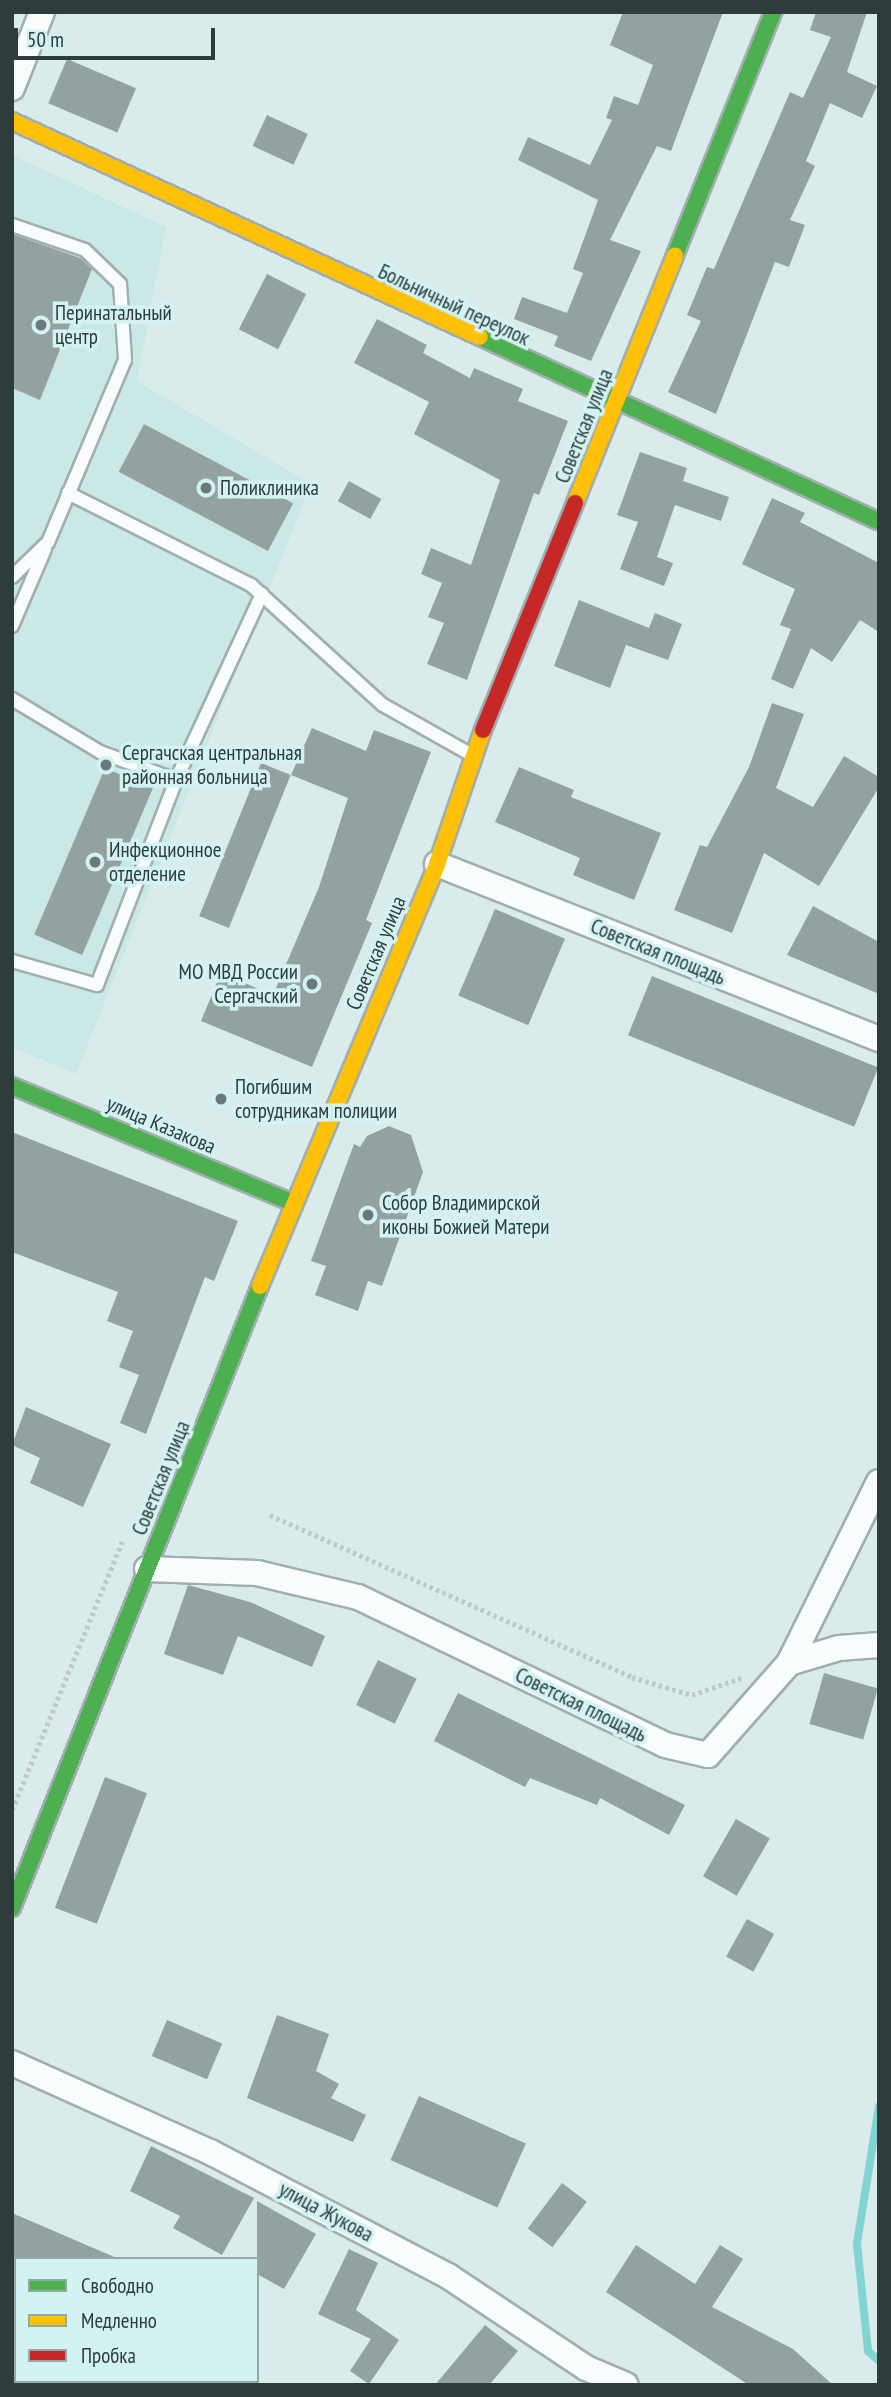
<!DOCTYPE html>
<meta charset="utf-8">
<style>
body{margin:0}
#map{position:relative;width:891px;height:2397px;overflow:hidden;background:#daebeb;font-family:"PT Sans Narrow",sans-serif}
div>[style]{position:absolute}
.built>*{inset:0;background:#c9e8e6}
.stream>*{height:8px;margin:-4px;padding:0 4px;transform-origin:4px;border-radius:4px;background:#80d5d3}
.building>*{inset:0;background:#94a1a1;transform-origin:0 0}
.path>*{height:4.5px;margin-top:-2.25px;transform-origin:0;background:repeating-linear-gradient(90deg,#c2c8c8 0 3.5px,transparent 0 7px)}
.roads{filter:drop-shadow(2px 0 #a1aeae) drop-shadow(-2px 0 #a1aeae) drop-shadow(0 2px #a1aeae) drop-shadow(0 -2px #a1aeae)}
.lane>*{height:12px;margin:-6px;padding:0 6px;transform-origin:6px;border-radius:6px;background:#f9fcfc}
.street>*{height:24px;margin:-12px;padding:0 12px;transform-origin:12px;border-radius:12px;background:#f9fcfc}
.fast>*{height:16px;margin:-8px;padding:0 8px;transform-origin:8px;border-radius:8px;background:#4caf50}
.slow>*{height:16px;margin:-8px;padding:0 8px;transform-origin:8px;border-radius:8px;background:#ffc107}
.jam>*{height:16px;margin:-8px;padding:0 8px;transform-origin:8px;border-radius:8px;background:#c62828}
.dots>*{width:19px;height:19px;translate:-50% -50%;box-sizing:border-box;border:4px solid #d2f3f2;border-radius:50%}
span{translate:-50% -50%;white-space:nowrap;text-align:center;line-height:1.15;-webkit-text-stroke:7px #d2f3f2;paint-order:stroke}
.street-label{font-size:21px;color:#2e3c3b}
.poi-label{font-size:21px;color:#2e3c3b}
.left{translate:0 -50%;text-align:left}
.right{translate:-100% -50%;text-align:right}
.frame{position:absolute;inset:0;border:14px solid #2e3c3b;pointer-events:none}
.legend{position:absolute;left:14px;top:2257px;width:245px;height:126px;box-sizing:border-box;background:#d2f3f2;border:2px solid #90aaa9;margin:0;padding:9px 12px;list-style:none;font-size:21px;color:#2e3c3b}
.legend li{display:flex;align-items:center;gap:14px;height:35px}
.legend b{width:35px;border:2px solid #90aaa9}
.scale{position:absolute;left:14px;top:28px;width:201px;height:32px;box-sizing:border-box;border:4px solid #2e3c3b;border-top:0;padding-left:9px;font-size:21px;line-height:24px;white-space:nowrap;color:#2e3c3b;-webkit-text-stroke:5px #d2f3f2;paint-order:stroke}
</style>
<div id="map">
<div class="built">
<i style="clip-path:polygon(12px 155px,166px 227px,137px 381px,311px 484px,76px 1074px,12px 1047px)"></i>
</div>
<div class="stream">
<i style="left:879px;top:2106px;width:140px;rotate:99.1deg"></i>
<i style="left:857px;top:2244px;width:108px;rotate:84.1deg"></i>
<i style="left:868px;top:2351px;width:15px;rotate:42deg"></i>
</div>
<div class="building">
<i style="clip-path:polygon(623px 12px,723px 12px,671px 151px,657px 146px,610px 240px,641px 251px,591px 361px,554px 346px,558px 336px,514px 319px,522px 297px,567px 313px,583px 273px,573px 269px,598px 200px,518px 160px,528px 137px,590px 165px,612px 120px,606px 118px,614px 96px,638px 105px,653px 65px,610px 45px)"></i>
<i style="clip-path:polygon(816px 12px,867px 12px,847px 72px,877px 86px,862px 118px,830px 103px,806px 161px,815px 166px,790px 220px,805px 225px,789px 267px,775px 262px,716px 414px,668px 392px,701px 321px,687px 315px,707px 267px,714px 269px,790px 92px,803px 98px,831px 37px,810px 30px)"></i>
<i style="left:67px;top:59px;width:75px;height:48px;rotate:23deg"></i>
<i style="left:267px;top:115px;width:45px;height:34px;rotate:25deg"></i>
<i style="clip-path:polygon(12px 234px,80px 258px,92px 269px,40px 400px,12px 388px)"></i>
<i style="left:267px;top:274px;width:44px;height:62px;rotate:27deg"></i>
<i style="clip-path:polygon(377px 319px,427px 345px,423px 353px,470px 378px,474px 368px,523px 389px,518px 401px,568px 421px,539px 495px,534px 493px,467px 680px,427px 664px,444px 623px,428px 617px,442px 583px,421px 574px,431px 548px,471px 565px,500px 480px,414px 434px,429px 402px,354px 363px)"></i>
<i style="left:144px;top:424px;width:169px;height:54px;rotate:28deg"></i>
<i style="clip-path:polygon(640px 452px,687px 468px,683px 481px,729px 497px,721px 521px,675px 505px,657px 557px,673px 563px,664px 586px,620px 569px,638px 522px,617px 515px)"></i>
<i style="left:349px;top:481px;width:37px;height:23px;rotate:29deg"></i>
<i style="clip-path:polygon(772px 498px,805px 513px,800px 522px,879px 563px,879px 632px,860px 620px,832px 662px,811px 648px,793px 689px,771px 679px,791px 629px,780px 625px,795px 589px,742px 564px)"></i>
<i style="clip-path:polygon(579px 600px,649px 628px,655px 613px,682px 624px,668px 660px,626px 645px,610px 688px,554px 666px)"></i>
<i style="clip-path:polygon(772px 703px,804px 714px,776px 788px,813px 807px,844px 756px,879px 777px,879px 787px,819px 886px,764px 853px,732px 933px,674px 910px,700px 845px,707px 847px,749px 767px)"></i>
<i style="clip-path:polygon(312px 728px,366px 751px,374px 730px,431px 752px,366px 920px,372px 923px,312px 1067px,201px 1021px,221px 973px,273px 995px,319px 887px,348px 798px,291px 775px)"></i>
<i style="left:261px;top:763px;width:32px;height:165px;rotate:22deg"></i>
<i style="clip-path:polygon(519px 767px,574px 790px,571px 797px,661px 833px,634px 900px,573px 875px,580px 858px,495px 822px)"></i>
<i style="left:105px;top:768px;width:52px;height:181px;rotate:23deg"></i>
<i style="clip-path:polygon(813px 906px,879px 942px,879px 994px,787px 955px)"></i>
<i style="left:495px;top:909px;width:76px;height:94px;rotate:23deg"></i>
<i style="left:652px;top:976px;width:244px;height:64px;rotate:22deg"></i>
<i style="clip-path:polygon(389px 1126px,411px 1135px,423px 1172px,382px 1286px,368px 1281px,358px 1311px,315px 1295px,326px 1266px,311px 1261px,354px 1144px,360px 1147px,367px 1136px)"></i>
<i style="clip-path:polygon(12px 1132px,238px 1221px,214px 1281px,205px 1277px,146px 1434px,120px 1423px,139px 1375px,119px 1367px,133px 1331px,107px 1321px,118px 1292px,12px 1252px)"></i>
<i style="clip-path:polygon(26px 1407px,111px 1444px,83px 1507px,30px 1483px,40px 1458px,12px 1445px)"></i>
<i style="clip-path:polygon(188px 1585px,250px 1602px,325px 1636px,312px 1667px,238px 1636px,223px 1675px,164px 1654px)"></i>
<i style="left:378px;top:1660px;width:43px;height:50px;rotate:26deg"></i>
<i style="left:824px;top:1673px;width:56px;height:53px;rotate:16deg"></i>
<i style="clip-path:polygon(458px 1693px,685px 1805px,669px 1835px,600px 1798px,597px 1805px,530px 1778px,525px 1787px,434px 1741px)"></i>
<i style="left:105px;top:1777px;width:45px;height:140px;rotate:21deg"></i>
<i style="left:736px;top:1819px;width:39px;height:66px;rotate:30deg"></i>
<i style="left:747px;top:1919px;width:31px;height:43px;rotate:29deg"></i>
<i style="clip-path:polygon(277px 2015px,329px 2034px,316px 2071px,339px 2084px,331px 2098px,366px 2115px,353px 2142px,247px 2098px)"></i>
<i style="left:167px;top:2020px;width:60px;height:39px;rotate:23deg"></i>
<i style="left:419px;top:2096px;width:117px;height:70px;rotate:24deg"></i>
<i style="clip-path:polygon(151px 2146px,254px 2198px,222px 2255px,173px 2228px,180px 2216px,130px 2191px)"></i>
<i style="left:562px;top:2183px;width:31px;height:57px;rotate:37deg"></i>
<i style="clip-path:polygon(257px 2201px,316px 2234px,284px 2289px,257px 2274px)"></i>
<i style="clip-path:polygon(12px 2213px,119px 2259px,12px 2259px)"></i>
<i style="clip-path:polygon(636px 2245px,695px 2284px,720px 2245px,743px 2259px,712px 2307px,793px 2349px,833px 2385px,749px 2385px,606px 2292px)"></i>
<i style="clip-path:polygon(349px 2249px,378px 2263px,356px 2310px,399px 2340px,369px 2384px,350px 2371px,371px 2339px,318px 2314px)"></i>
<i style="clip-path:polygon(485px 2325px,518px 2351px,489px 2385px,435px 2385px)"></i>
</div>
<div class="path">
<i style="left:270px;top:1515px;width:397px;rotate:24.1deg"></i>
<i style="left:632px;top:1677px;width:63px;rotate:16.7deg"></i>
<i style="left:692px;top:1695px;width:52px;rotate:-19.1deg"></i>
<i style="left:12px;top:1810px;width:290px;rotate:-67.7deg"></i>
</div>
<div class="roads">
<div class="lane">
<i style="left:12px;top:225px;width:77px;rotate:18.9deg"></i>
<i style="left:85px;top:250px;width:49px;rotate:44.2deg"></i>
<i style="left:120px;top:284px;width:76px;rotate:86.2deg"></i>
<i style="left:125px;top:360px;width:198px;rotate:112.9deg"></i>
<i style="left:48px;top:542px;width:50px;rotate:135.8deg"></i>
<i style="left:68px;top:493px;width:205px;rotate:26.7deg"></i>
<i style="left:251px;top:585px;width:178px;rotate:42.3deg"></i>
<i style="left:383px;top:705px;width:100px;rotate:29.4deg"></i>
<i style="left:12px;top:626px;width:84px;rotate:-66.8deg"></i>
<i style="left:12px;top:699px;width:103px;rotate:31.1deg"></i>
<i style="left:100px;top:752px;width:81px;rotate:20.2deg"></i>
<i style="left:176px;top:780px;width:205px;rotate:-65.2deg"></i>
<i style="left:12px;top:961px;width:88px;rotate:15.8deg"></i>
<i style="left:97px;top:985px;width:220px;rotate:-68.9deg"></i>
</div>
<div class="street">
<i style="left:12px;top:88px;width:82px;rotate:-68.5deg"></i>
<i style="left:437px;top:864px;width:475px;rotate:21.6deg"></i>
<i style="left:147px;top:1569px;width:110px;rotate:2.1deg"></i>
<i style="left:257px;top:1573px;width:104px;rotate:13.4deg"></i>
<i style="left:358px;top:1597px;width:341px;rotate:25.7deg"></i>
<i style="left:665px;top:1745px;width:44px;rotate:13.1deg"></i>
<i style="left:708px;top:1755px;width:123px;rotate:-48.6deg"></i>
<i style="left:789px;top:1663px;width:202px;rotate:-63.6deg"></i>
<i style="left:789px;top:1663px;width:52px;rotate:-16.7deg"></i>
<i style="left:839px;top:1648px;width:40px;rotate:-4.3deg"></i>
<i style="left:12px;top:2063px;width:217px;rotate:24.2deg"></i>
<i style="left:210px;top:2152px;width:268px;rotate:27.5deg"></i>
<i style="left:448px;top:2276px;width:166px;rotate:33.7deg"></i>
<i style="left:586px;top:2368px;width:43px;rotate:23deg"></i>
</div>
<div class="fast">
<i style="left:675px;top:255px;width:262px;rotate:-68deg"></i>
<i style="left:480px;top:337px;width:439px;rotate:24.8deg"></i>
<i style="left:12px;top:1086px;width:304px;rotate:22.6deg"></i>
<i style="left:12px;top:1908px;width:670px;rotate:-68.26deg"></i>
</div>
<div class="slow">
<i style="left:12px;top:121px;width:515px;rotate:24.78deg"></i>
<i style="left:575px;top:503px;width:267px;rotate:-68deg"></i>
<i style="left:260px;top:1286px;width:458px;rotate:-67.2deg"></i>
<i style="left:437px;top:864px;width:142px;rotate:-71.1deg"></i>
</div>
<div class="jam">
<i style="left:483px;top:730px;width:245px;rotate:-67.9deg"></i>
</div>
</div>
<div class="dots">
<i style="left:41px;top:325px;background:#6a7979"></i>
<i style="left:206px;top:488px;background:#6a7979"></i>
<i style="left:106px;top:765px;background:#6a7979"></i>
<i style="left:95px;top:862px;background:#6a7979"></i>
<i style="left:312px;top:984px;background:#6a7979"></i>
<i style="left:221px;top:1099px;background:#6a7979"></i>
<i style="left:368px;top:1215px;background:#6a7979"></i>
</div>
<div class="street-label">
<span style="left:454px;top:305px;rotate:25deg">Больничный переулок</span>
<span style="left:584px;top:426px;rotate:-68deg">Советская улица</span>
<span style="left:658px;top:952px;rotate:22deg">Советская площадь</span>
<span style="left:376px;top:953px;rotate:-67deg">Советская улица</span>
<span style="left:161px;top:1125px;rotate:23deg">улица Казакова</span>
<span style="left:161px;top:1478px;rotate:-68deg">Советская улица</span>
<span style="left:581px;top:1705px;rotate:26deg">Советская площадь</span>
<span style="left:326px;top:2212px;rotate:28deg">улица Жукова</span>
</div>
<div class="poi-label">
<span class="left" style="left:55px;top:325px">Перинатальный<br>центр</span>
<span class="left" style="left:220px;top:488px">Поликлиника</span>
<span class="left" style="left:122px;top:765px">Сергачская центральная<br>районная больница</span>
<span class="left" style="left:109px;top:862px">Инфекционное<br>отделение</span>
<span class="right" style="left:298px;top:984px">МО МВД России<br>Сергачский</span>
<span class="left" style="left:235px;top:1099px">Погибшим<br>сотрудникам полиции</span>
<span class="left" style="left:382px;top:1215px">Собор Владимирской<br>иконы Божией Матери</span>
</div>
<div class="frame"></div>
<ul class="legend">
<li><b style="height:9px;background:#4caf50"></b>Свободно</li>
<li><b style="height:9px;background:#ffc107"></b>Медленно</li>
<li><b style="height:9px;background:#c62828"></b>Пробка</li>
</ul>
<div class="scale">50 m</div>
</div>
